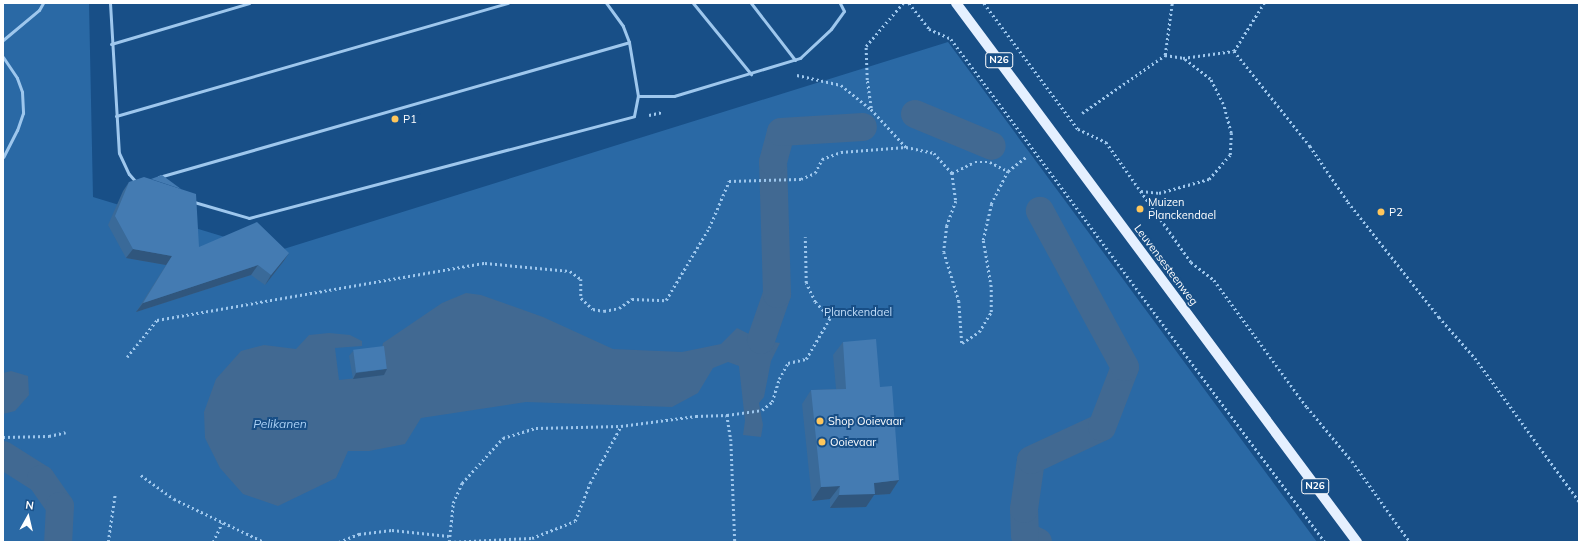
<!DOCTYPE html>
<style>
body{margin:0}
#map{position:relative;width:1582px;height:545px;overflow:hidden;background:#184f87;font-family:Mulish,sans-serif}
div>[style]{position:absolute}
.green>*{inset:0;background:#2a69a5}
.water>*{inset:0;background:#416992}
.canal>*{height:28px;margin:-14px;padding:0 14px;transform-origin:14px;border-radius:14px;background:#416992}
.path>*{height:2.5px;margin-top:-1.25px;transform-origin:0;background:repeating-linear-gradient(90deg,#9ec7ed 0 2px,transparent 0 5px)}
.lane>*{height:3px;margin:-1.5px;padding:0 1.5px;transform-origin:1.5px;border-radius:1.5px;background:#9ec7ed}
.primary>*{height:10px;margin:-5px;padding:0 5px;transform-origin:5px;border-radius:5px;background:#e5f0ff}
.wall>*{inset:0;background:#3a6a99}
.shaded-wall>*{inset:0;background:#30567d}
.building>*{inset:0;background:#447bb2;transform-origin:0 0}
.dots>*{width:11px;height:11px;translate:-50% -50%;box-sizing:border-box;border:2px solid #184f87;border-radius:50%}
span{translate:-50% -50%;white-space:nowrap;text-align:center;line-height:1.15;-webkit-text-stroke:4px #184f87;paint-order:stroke}
.shield-label span{padding:1px 3px;background:#184f87;border:1px solid;border-radius:3px;-webkit-text-stroke-width:0}
.shield-label{font-size:10px;color:#fff;font-weight:700}
.poi-label{font-size:11px;color:#fff}
.left{translate:0 -50%;text-align:left}
.street-label{font-size:11px;color:#fff}
.park-label{font-size:11px;color:#c4dffa}
.water-label{font-size:12px;color:#aad0f5;font-style:italic}
.frame{position:absolute;inset:0;border:4px solid #fff;pointer-events:none}
.north{position:absolute;left:8px;top:497px;width:40px;height:40px;-webkit-text-stroke:3px #184f87;paint-order:stroke;rotate:8deg;font-size:11px;font-weight:700;line-height:16px;text-align:center;color:#fff}
.north::after{content:'';display:block;margin:auto;width:14px;height:18px;background:#fff;clip-path:polygon(50% 0,100% 100%,50% 72%,0 100%)}
</style>
<div id="map">
<div class="green">
<i style="clip-path:polygon(3px 3px,89px 3px,93px 197px,274px 252px,948px 42px,1317px 542px,3px 542px)"></i>
</div>
<div class="water">
<i style="clip-path:polygon(466px 293px,481px 295px,543px 317px,613px 349px,682px 352px,721px 344px,737px 328px,761px 340px,780px 343px,771px 361px,764px 397px,759px 403px,763px 425px,761px 437px,743px 435px,745px 421px,739px 366px,728px 362px,713px 368px,698px 393px,672px 407px,526px 402px,421px 418px,405px 444px,369px 451px,348px 451px,336px 478px,278px 506px,243px 494px,220px 468px,205px 438px,204px 412px,216px 379px,241px 351px,264px 345px,296px 349px,309px 335px,329px 333px,350px 335px,362px 341px,362px 346px,335px 348px,339px 380px,383px 375px,381px 352px,383px 343px,442px 303px)"></i>
<i style="clip-path:polygon(11px 371px,28px 376px,29px 395px,15px 411px,3px 414px,3px 373px)"></i>
</div>
<div class="canal">
<i style="left:915px;top:114px;width:83px;rotate:22.6deg"></i>
<i style="left:761px;top:340px;width:49px;rotate:-70.8deg"></i>
<i style="left:777px;top:294px;width:132px;rotate:-91.7deg"></i>
<i style="left:773px;top:162px;width:31px;rotate:-75deg"></i>
<i style="left:781px;top:132px;width:82px;rotate:-3.5deg"></i>
<i style="left:3px;top:455px;width:45px;rotate:32.3deg"></i>
<i style="left:41px;top:479px;width:33px;rotate:55deg"></i>
<i style="left:60px;top:506px;width:36px;rotate:93deg"></i>
<i style="left:1038px;top:542px;width:14px;rotate:-155deg"></i>
<i style="left:1025px;top:536px;width:27px;rotate:-92deg"></i>
<i style="left:1024px;top:509px;width:49px;rotate:-81.9deg"></i>
<i style="left:1031px;top:460px;width:78px;rotate:-24.9deg"></i>
<i style="left:1102px;top:427px;width:64px;rotate:-69deg"></i>
<i style="left:1125px;top:367px;width:178px;rotate:-118.6deg"></i>
</div>
<div class="path">
<i style="left:909px;top:3px;width:33px;rotate:52deg"></i>
<i style="left:929px;top:29px;width:24px;rotate:24deg"></i>
<i style="left:951px;top:39px;width:627px;rotate:53.37deg"></i>
<i style="left:984px;top:3px;width:157px;rotate:53.3deg"></i>
<i style="left:1078px;top:129px;width:31px;rotate:25deg"></i>
<i style="left:1106px;top:142px;width:147px;rotate:54.7deg"></i>
<i style="left:1191px;top:262px;width:29px;rotate:38deg"></i>
<i style="left:1214px;top:280px;width:157px;rotate:53.8deg"></i>
<i style="left:1307px;top:407px;width:70px;rotate:50.2deg"></i>
<i style="left:1352px;top:461px;width:100px;rotate:54.4deg"></i>
<i style="left:1234px;top:51px;width:122px;rotate:51.3deg"></i>
<i style="left:1310px;top:146px;width:68px;rotate:55.8deg"></i>
<i style="left:1348px;top:202px;width:147px;rotate:51.6deg"></i>
<i style="left:1439px;top:317px;width:55px;rotate:48.7deg"></i>
<i style="left:1475px;top:358px;width:177px;rotate:54deg"></i>
<i style="left:1165px;top:55px;width:18px;rotate:9deg"></i>
<i style="left:1183px;top:58px;width:51px;rotate:-7.8deg"></i>
<i style="left:1234px;top:51px;width:57px;rotate:-58deg"></i>
<i style="left:797px;top:75px;width:45px;rotate:12.8deg"></i>
<i style="left:841px;top:85px;width:38px;rotate:39deg"></i>
<i style="left:871px;top:109px;width:52px;rotate:47.4deg"></i>
<i style="left:871px;top:108px;width:28px;rotate:-98deg"></i>
<i style="left:867px;top:80px;width:34px;rotate:-92deg"></i>
<i style="left:866px;top:46px;width:57px;rotate:-49.3deg"></i>
<i style="left:1082px;top:113px;width:101px;rotate:-34.9deg"></i>
<i style="left:1165px;top:55px;width:52px;rotate:-82.3deg"></i>
<i style="left:649px;top:115px;width:14px;rotate:-12deg"></i>
<i style="left:952px;top:173px;width:25px;rotate:-26deg"></i>
<i style="left:975px;top:162px;width:15px"></i>
<i style="left:990px;top:162px;width:20px;rotate:27deg"></i>
<i style="left:1141px;top:191px;width:18px;rotate:6deg"></i>
<i style="left:1159px;top:193px;width:52px;rotate:-15.6deg"></i>
<i style="left:1209px;top:179px;width:32px;rotate:-49deg"></i>
<i style="left:1230px;top:155px;width:22px;rotate:-87deg"></i>
<i style="left:1231px;top:133px;width:30px;rotate:-105deg"></i>
<i style="left:1223px;top:104px;width:28px;rotate:-117deg"></i>
<i style="left:1210px;top:79px;width:34px;rotate:-142deg"></i>
<i style="left:962px;top:343px;width:20px;rotate:-33deg"></i>
<i style="left:979px;top:332px;width:23px;rotate:-59deg"></i>
<i style="left:991px;top:312px;width:25px;rotate:-90deg"></i>
<i style="left:991px;top:287px;width:48px;rotate:-99.7deg"></i>
<i style="left:983px;top:240px;width:37px;rotate:-77deg"></i>
<i style="left:991px;top:204px;width:37px;rotate:-63deg"></i>
<i style="left:1008px;top:171px;width:23px;rotate:-38deg"></i>
<i style="left:127px;top:357px;width:48px;rotate:-51deg"></i>
<i style="left:157px;top:320px;width:333px;rotate:-9.9deg"></i>
<i style="left:485px;top:263px;width:85px;rotate:5.4deg"></i>
<i style="left:570px;top:271px;width:14px;rotate:36deg"></i>
<i style="left:581px;top:279px;width:19px;rotate:90deg"></i>
<i style="left:581px;top:298px;width:16px;rotate:43deg"></i>
<i style="left:593px;top:309px;width:11px;rotate:10deg"></i>
<i style="left:604px;top:311px;width:15px;rotate:-11deg"></i>
<i style="left:619px;top:308px;width:16px;rotate:-35deg"></i>
<i style="left:632px;top:299px;width:34px;rotate:2deg"></i>
<i style="left:666px;top:300px;width:84px;rotate:-59.2deg"></i>
<i style="left:709px;top:228px;width:51px;rotate:-66.9deg"></i>
<i style="left:729px;top:181px;width:72px;rotate:-1.6deg"></i>
<i style="left:801px;top:179px;width:15px;rotate:-23deg"></i>
<i style="left:815px;top:173px;width:16px;rotate:-63deg"></i>
<i style="left:822px;top:159px;width:20px;rotate:-20deg"></i>
<i style="left:841px;top:152px;width:65px;rotate:-4.4deg"></i>
<i style="left:906px;top:147px;width:29px;rotate:12deg"></i>
<i style="left:934px;top:153px;width:27px;rotate:48deg"></i>
<i style="left:952px;top:173px;width:28px;rotate:82deg"></i>
<i style="left:956px;top:201px;width:27px;rotate:110deg"></i>
<i style="left:947px;top:226px;width:26px;rotate:97deg"></i>
<i style="left:944px;top:252px;width:51px;rotate:73deg"></i>
<i style="left:959px;top:301px;width:43px;rotate:86deg"></i>
<i style="left:727px;top:415px;width:35px;rotate:-8deg"></i>
<i style="left:762px;top:410px;width:13px;rotate:-39deg"></i>
<i style="left:772px;top:402px;width:24px;rotate:-73deg"></i>
<i style="left:779px;top:379px;width:18px;rotate:-61deg"></i>
<i style="left:788px;top:363px;width:18px;rotate:-13deg"></i>
<i style="left:806px;top:359px;width:48px;rotate:-59.7deg"></i>
<i style="left:830px;top:318px;width:22px;rotate:-133deg"></i>
<i style="left:815px;top:302px;width:21px;rotate:-115deg"></i>
<i style="left:806px;top:283px;width:46px;rotate:-91.2deg"></i>
<i style="left:3px;top:437px;width:46px;rotate:-1.2deg"></i>
<i style="left:49px;top:436px;width:17px;rotate:-13deg"></i>
<i style="left:141px;top:475px;width:41px;rotate:36deg"></i>
<i style="left:174px;top:499px;width:100px;rotate:25.5deg"></i>
<i style="left:108px;top:542px;width:49px;rotate:-81.7deg"></i>
<i style="left:213px;top:542px;width:21px;rotate:-65deg"></i>
<i style="left:339px;top:542px;width:22px;rotate:-22deg"></i>
<i style="left:359px;top:534px;width:33px;rotate:-7deg"></i>
<i style="left:392px;top:530px;width:57px;rotate:6deg"></i>
<i style="left:449px;top:542px;width:39px;rotate:-84deg"></i>
<i style="left:453px;top:503px;width:22px;rotate:-66deg"></i>
<i style="left:462px;top:483px;width:61px;rotate:-47.7deg"></i>
<i style="left:503px;top:438px;width:34px;rotate:-17deg"></i>
<i style="left:536px;top:428px;width:85px;rotate:-1.3deg"></i>
<i style="left:621px;top:426px;width:76px;rotate:-7.6deg"></i>
<i style="left:696px;top:416px;width:31px;rotate:-2deg"></i>
<i style="left:727px;top:415px;width:24px;rotate:81deg"></i>
<i style="left:731px;top:439px;width:103px;rotate:87.8deg"></i>
<i style="left:449px;top:542px;width:83px;rotate:-2.8deg"></i>
<i style="left:532px;top:538px;width:46px;rotate:-21.6deg"></i>
<i style="left:575px;top:521px;width:41px;rotate:-68.5deg"></i>
<i style="left:590px;top:483px;width:65px;rotate:-61.5deg"></i>
</div>
<div class="lane">
<i style="left:110px;top:3px;width:150px;rotate:86.6deg"></i>
<i style="left:119px;top:153px;width:23px;rotate:65deg"></i>
<i style="left:129px;top:174px;width:11px;rotate:49deg"></i>
<i style="left:693px;top:3px;width:92px;rotate:50.8deg"></i>
<i style="left:751px;top:3px;width:72px;rotate:52.3deg"></i>
<i style="left:3px;top:40px;width:47px;rotate:-39.8deg"></i>
<i style="left:39px;top:10px;width:8px;rotate:-60deg"></i>
<i style="left:111px;top:44px;width:144px;rotate:-16.5deg"></i>
<i style="left:3px;top:57px;width:25px;rotate:56deg"></i>
<i style="left:17px;top:78px;width:15px;rotate:70deg"></i>
<i style="left:22px;top:92px;width:21px;rotate:87deg"></i>
<i style="left:23px;top:113px;width:18px;rotate:109deg"></i>
<i style="left:17px;top:130px;width:30px;rotate:117deg"></i>
<i style="left:638px;top:96px;width:36px"></i>
<i style="left:674px;top:96px;width:132px;rotate:-16.8deg"></i>
<i style="left:800px;top:58px;width:42px;rotate:-43.1deg"></i>
<i style="left:831px;top:29px;width:22px;rotate:-54deg"></i>
<i style="left:844px;top:11px;width:9px;rotate:-117deg"></i>
<i style="left:116px;top:116px;width:408px;rotate:-16.1deg"></i>
<i style="left:159px;top:177px;width:489px;rotate:-16deg"></i>
<i style="left:194px;top:202px;width:57px;rotate:16.2deg"></i>
<i style="left:249px;top:218px;width:398px;rotate:-14.8deg"></i>
<i style="left:634px;top:116px;width:20px;rotate:-79deg"></i>
<i style="left:638px;top:96px;width:55px;rotate:-99.5deg"></i>
<i style="left:629px;top:42px;width:17px;rotate:-111deg"></i>
<i style="left:623px;top:26px;width:29px;rotate:-126deg"></i>
</div>
<div class="primary">
<i style="left:956px;top:3px;width:672px;rotate:53.35deg"></i>
</div>
<div class="wall">
<i style="clip-path:polygon(151px 179px,199px 247px,289px 253px,283px 262px,265px 285px,251px 275px,136px 312px,166px 265px,126px 258px,108px 225px,123px 191px,129px 182px)"></i>
<i style="clip-path:polygon(843px 342px,880px 387px,899px 480px,890px 494px,874px 495px,866px 507px,830px 508px,830px 499px,812px 501px,802px 404px,811px 390px,836px 389px,833px 355px)"></i>
<i style="clip-path:polygon(353px 351px,384px 375px,353px 379px,349px 356px)"></i>
</div>
<div class="shaded-wall">
<i style="clip-path:polygon(133px 249px,172px 256px,166px 265px,126px 258px)"></i>
<i style="clip-path:polygon(289px 253px,283px 262px,265px 285px,271px 275px)"></i>
<i style="clip-path:polygon(258px 265px,251px 275px,136px 312px,143px 303px)"></i>
<i style="clip-path:polygon(387px 369px,384px 375px,353px 379px,356px 373px)"></i>
<i style="clip-path:polygon(899px 480px,890px 494px,874px 495px,866px 507px,830px 508px,839px 495px,874px 483px)"></i>
<i style="clip-path:polygon(840px 486px,830px 499px,812px 501px,821px 487px)"></i>
</div>
<div class="building">
<i style="clip-path:polygon(162px 175px,181px 189px,151px 179px)"></i>
<i style="clip-path:polygon(144px 177px,196px 194px,199px 247px,257px 222px,289px 253px,271px 275px,258px 265px,143px 303px,172px 256px,133px 249px,115px 216px,129px 182px)"></i>
<i style="clip-path:polygon(876px 339px,880px 387px,892px 386px,899px 480px,874px 483px,875px 494px,839px 495px,840px 486px,821px 487px,811px 390px,846px 389px,843px 342px)"></i>
<i style="left:384px;top:346px;width:23px;height:31px;rotate:83deg"></i>
<i style="clip-path:polygon(941px 541px,941px 542px,917px 542px,918px 542px)"></i>
</div>
<div class="dots">
<i style="left:395px;top:119px;background:#ffc65b"></i>
<i style="left:1140px;top:209px;background:#ffc65b"></i>
<i style="left:1381px;top:212px;background:#ffc65b"></i>
<i style="left:820px;top:421px;background:#ffc65b"></i>
<i style="left:822px;top:442px;background:#ffc65b"></i>
</div>
<div class="shield-label">
<span style="left:999px;top:60px">N26</span>
<span style="left:1315px;top:486px">N26</span>
</div>
<div class="poi-label">
<span class="left" style="left:403px;top:119px">P1</span>
<span class="left" style="left:1148px;top:209px">Muizen<br>Planckendael</span>
<span class="left" style="left:1389px;top:212px">P2</span>
<span class="left" style="left:828px;top:421px">Shop Ooievaar</span>
<span class="left" style="left:830px;top:442px">Ooievaar</span>
</div>
<div class="street-label">
<span style="left:1166px;top:265px;rotate:53deg">Leuvensesteenweg</span>
</div>
<div class="park-label">
<span style="left:858px;top:312px">Planckendael</span>
</div>
<div class="water-label">
<span style="left:280px;top:424px">Pelikanen</span>
</div>
<div class="frame"></div>
<div class="north">N</div>
</div>
